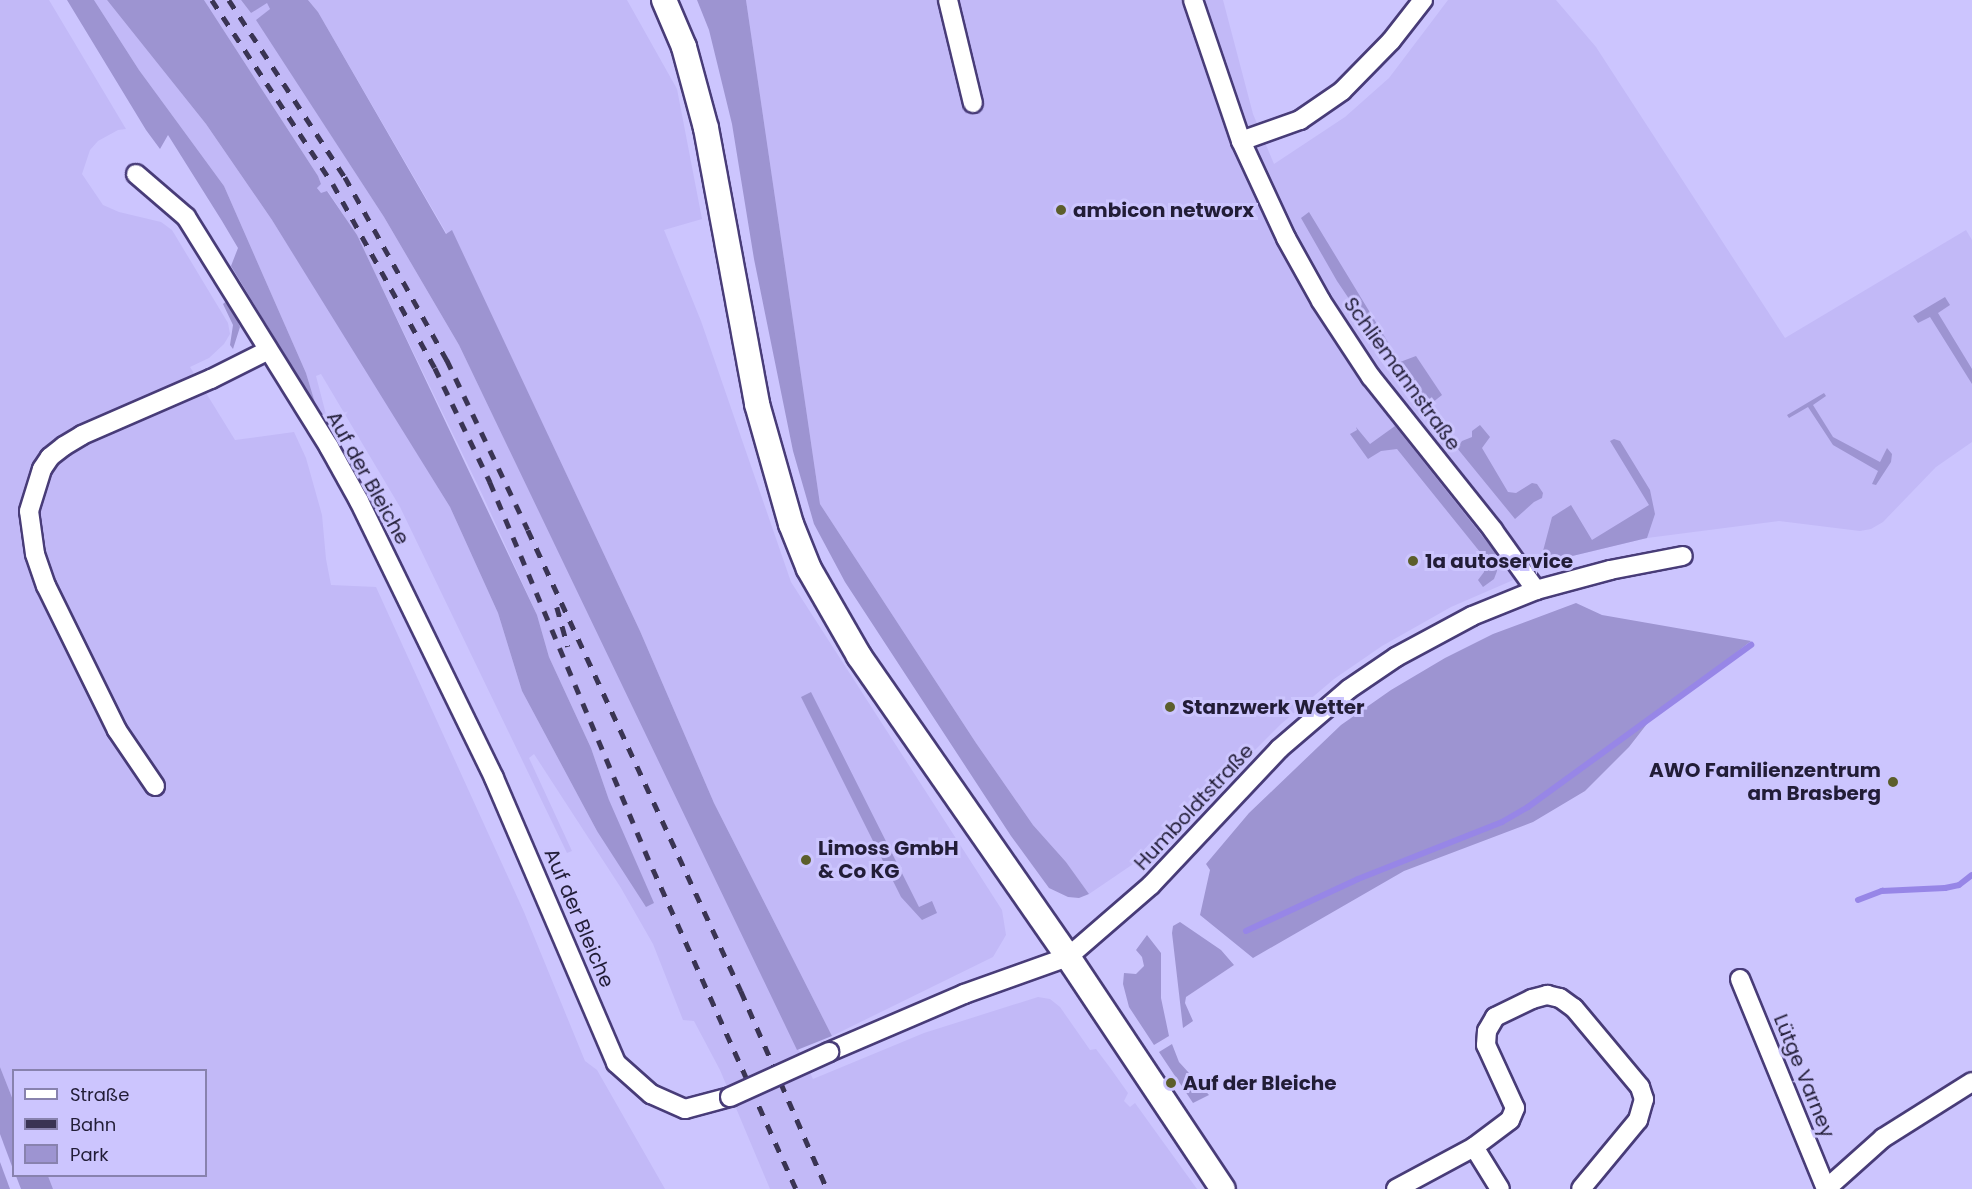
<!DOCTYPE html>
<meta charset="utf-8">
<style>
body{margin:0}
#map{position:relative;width:1972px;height:1189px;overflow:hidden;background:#ccc5fe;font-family:Poppins,sans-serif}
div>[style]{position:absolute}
.built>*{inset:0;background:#c2b9f7}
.green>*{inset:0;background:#9d94d1}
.stream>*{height:6px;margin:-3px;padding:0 3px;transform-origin:3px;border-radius:3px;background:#9786e7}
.roads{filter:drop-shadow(2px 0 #483c78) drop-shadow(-2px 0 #483c78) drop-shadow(0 2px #483c78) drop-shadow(0 -2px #483c78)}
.street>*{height:18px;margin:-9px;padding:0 9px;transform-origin:9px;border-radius:9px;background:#fff}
.secondary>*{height:24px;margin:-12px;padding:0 12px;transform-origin:12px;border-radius:12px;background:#fff}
.rail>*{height:4.5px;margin-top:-2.25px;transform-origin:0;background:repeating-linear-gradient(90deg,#3a3453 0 10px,transparent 0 20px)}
.bridges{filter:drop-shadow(2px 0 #483c78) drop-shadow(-2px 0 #483c78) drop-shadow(0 2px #483c78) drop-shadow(0 -2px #483c78)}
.street-bridge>*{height:18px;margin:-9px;padding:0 9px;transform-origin:9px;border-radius:9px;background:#fff}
.dots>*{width:16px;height:16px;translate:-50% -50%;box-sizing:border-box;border:3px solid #ccc5fe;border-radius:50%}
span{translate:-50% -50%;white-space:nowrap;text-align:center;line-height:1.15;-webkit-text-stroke:6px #ccc5fe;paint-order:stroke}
.poi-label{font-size:20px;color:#221d37;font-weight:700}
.left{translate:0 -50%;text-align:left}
.right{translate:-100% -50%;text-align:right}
.street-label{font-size:20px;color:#221d37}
.legend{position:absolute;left:12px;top:1069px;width:195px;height:108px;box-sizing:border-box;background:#ccc5fe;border:2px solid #8882ae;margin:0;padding:8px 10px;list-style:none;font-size:18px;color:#221d37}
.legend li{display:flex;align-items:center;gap:12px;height:30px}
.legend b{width:30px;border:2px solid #8882ae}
</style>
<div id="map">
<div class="built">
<i style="clip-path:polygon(0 0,49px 0,126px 129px,118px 130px,98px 141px,90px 150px,82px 174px,103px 205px,119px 212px,161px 222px,172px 230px,228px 323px,230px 334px,224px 344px,209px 358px,190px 367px,235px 440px,294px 432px,306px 458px,322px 515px,326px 559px,331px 585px,376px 587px,524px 912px,585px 1061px,597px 1070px,665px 1189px,53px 1189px,48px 1176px,206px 1176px,206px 1070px,14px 1070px,13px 1100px,0 1067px)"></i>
<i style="clip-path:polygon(94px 0,107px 0,206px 124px,272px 220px,364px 366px,450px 507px,498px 613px,522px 691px,597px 831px,609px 800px,591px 748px,549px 657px,537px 615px,482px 494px,357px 236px,328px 191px,321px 194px,317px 187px,321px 184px,318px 176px,204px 0,241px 0,251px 13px,267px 2px,270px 9px,257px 20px,384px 217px,459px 345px,813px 1079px,924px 1033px,1038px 997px,1050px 999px,1060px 1007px,1090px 1050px,1096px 1049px,1111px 1069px,1128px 1093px,1124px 1101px,1130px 1107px,1135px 1103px,1197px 1189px,770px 1189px,720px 1070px,694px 1021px,683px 1020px,653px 944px,621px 888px,534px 754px,529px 758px,572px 851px,567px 853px,400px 507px,321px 374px,316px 376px,329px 426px,316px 406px,306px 373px,224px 186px,139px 70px)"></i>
<i style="clip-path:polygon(308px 0,627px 0,677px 89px,702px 219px,664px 230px,701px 321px,791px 582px,1002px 910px,1006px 935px,993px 957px,832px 1036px,714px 803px,640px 631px,452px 231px,447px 234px,318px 12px)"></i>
<i style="clip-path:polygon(746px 0,1223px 0,1253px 114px,1274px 164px,1345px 117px,1389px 78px,1448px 0,1556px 0,1596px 47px,1785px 338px,1966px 230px,1972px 240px,1972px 442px,1936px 467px,1883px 522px,1871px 529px,1860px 531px,1779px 521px,1647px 538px,1564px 558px,1451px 607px,1382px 646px,1334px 679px,1281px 724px,1179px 826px,1142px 858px,1089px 894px,1066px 862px,1033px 825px,976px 743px,820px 504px)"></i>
</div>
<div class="green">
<i style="clip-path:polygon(67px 0,94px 0,139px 70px,224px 186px,306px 373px,316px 406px,231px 266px,238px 248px,222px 221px,168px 135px,160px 149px,146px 130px)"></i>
<i style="clip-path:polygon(107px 0,204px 0,318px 176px,321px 184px,317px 188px,321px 193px,327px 191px,357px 235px,537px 615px,549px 657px,591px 748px,609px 800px,654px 903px,646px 907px,597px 831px,522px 691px,498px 613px,450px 507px,272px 220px,206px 124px)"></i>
<i style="clip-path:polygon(241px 0,308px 0,318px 12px,446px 234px,452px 230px,640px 631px,714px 803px,832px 1036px,797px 1050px,459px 345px,384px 217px,256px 20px,270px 9px,267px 3px,251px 13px)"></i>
<i style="clip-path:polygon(697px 0,746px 0,820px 504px,976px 743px,1033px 825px,1066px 862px,1089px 894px,1079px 898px,1068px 897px,1049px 888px,1011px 836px,845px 582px,814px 524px,793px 451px,754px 259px,732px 124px,709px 30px)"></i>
<i style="clip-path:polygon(1309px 212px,1400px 362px,1416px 356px,1442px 395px,1428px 406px,1378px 342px,1337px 281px,1301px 218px)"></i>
<i style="clip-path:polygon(1945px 297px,1950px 305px,1938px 313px,1972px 369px,1972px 384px,1930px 317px,1918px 323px,1913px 316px)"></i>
<i style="clip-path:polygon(228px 300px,240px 327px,233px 349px,230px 345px,233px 325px,223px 304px)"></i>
<i style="clip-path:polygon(1824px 393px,1826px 396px,1813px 405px,1833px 437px,1880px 462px,1887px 448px,1892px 454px,1891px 462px,1876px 485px,1872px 484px,1878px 471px,1833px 445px,1808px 407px,1789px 418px,1787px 415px)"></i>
<i style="clip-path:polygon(1480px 425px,1490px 437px,1482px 448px,1508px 492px,1516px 493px,1532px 483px,1537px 484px,1543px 493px,1542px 498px,1534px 502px,1515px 519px,1457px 448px,1462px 441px,1472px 437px,1472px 431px)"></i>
<i style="clip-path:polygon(1395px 426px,1495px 552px,1497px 571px,1494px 579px,1483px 587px,1478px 580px,1484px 572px,1484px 557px,1397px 449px,1381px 451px,1368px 459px,1350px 434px,1357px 430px,1356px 427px,1370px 444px)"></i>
<i style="clip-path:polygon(1614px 439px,1620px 441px,1650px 490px,1655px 514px,1647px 538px,1564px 558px,1548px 557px,1543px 551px,1552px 517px,1571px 505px,1592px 540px,1649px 505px,1610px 441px)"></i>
<i style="clip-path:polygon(1576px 603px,1602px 615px,1751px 641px,1650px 720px,1629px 747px,1585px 791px,1533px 822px,1404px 871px,1253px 958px,1200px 915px,1210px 870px,1206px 864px,1249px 813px,1341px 725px,1391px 690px,1445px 658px,1493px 634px)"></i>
<i style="clip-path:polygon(811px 692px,919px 907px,932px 901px,937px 913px,922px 920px,901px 897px,801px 697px)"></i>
<i style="clip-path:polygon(1180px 922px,1221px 950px,1234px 965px,1186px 997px,1185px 1003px,1193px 1021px,1183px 1028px,1172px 933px,1173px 926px)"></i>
<i style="clip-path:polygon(1147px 935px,1161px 953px,1161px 998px,1169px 1036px,1154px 1045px,1129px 1007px,1123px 984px,1124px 973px,1136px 974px,1144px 966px,1142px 957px,1136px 950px)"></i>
<i style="clip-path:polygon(1172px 1044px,1179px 1062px,1209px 1095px,1193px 1103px,1159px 1052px)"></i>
<i style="clip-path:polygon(0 1067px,13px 1100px,13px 1169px,0 1134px)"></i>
<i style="clip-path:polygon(0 1162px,10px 1189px,0 1189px)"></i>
<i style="clip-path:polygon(16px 1176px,48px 1176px,53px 1189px,21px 1189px)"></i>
</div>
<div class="stream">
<i style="left:1858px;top:900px;width:26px;rotate:-21deg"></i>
<i style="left:1882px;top:891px;width:63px;rotate:-2.7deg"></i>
<i style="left:1945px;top:888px;width:14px;rotate:-12deg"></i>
<i style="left:1959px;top:885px;width:16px;rotate:-38deg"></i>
<i style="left:1246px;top:931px;width:123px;rotate:-24.9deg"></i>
<i style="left:1358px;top:879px;width:155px;rotate:-21.6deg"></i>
<i style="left:1502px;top:822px;width:30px;rotate:-30deg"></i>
<i style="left:1528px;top:807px;width:276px;rotate:-36deg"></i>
</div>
<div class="roads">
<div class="street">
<i style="left:948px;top:0;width:106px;rotate:76.4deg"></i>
<i style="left:1193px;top:0;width:149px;rotate:71.2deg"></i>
<i style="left:1241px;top:141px;width:107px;rotate:65.1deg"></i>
<i style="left:1286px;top:238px;width:72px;rotate:60.9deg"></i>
<i style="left:1321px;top:301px;width:91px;rotate:56.7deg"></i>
<i style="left:1371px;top:377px;width:196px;rotate:51.4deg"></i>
<i style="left:1493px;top:530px;width:74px;rotate:54.4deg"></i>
<i style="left:1241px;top:141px;width:63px;rotate:-19.6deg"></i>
<i style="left:1300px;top:120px;width:51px;rotate:-34.6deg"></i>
<i style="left:1342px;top:91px;width:70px;rotate:-45.6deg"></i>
<i style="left:1391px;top:41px;width:52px;rotate:-52deg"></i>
<i style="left:136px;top:174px;width:66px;rotate:40.7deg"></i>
<i style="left:186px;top:217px;width:271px;rotate:58.1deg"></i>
<i style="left:329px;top:447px;width:62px;rotate:60.9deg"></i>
<i style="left:359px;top:501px;width:308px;rotate:64deg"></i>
<i style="left:494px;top:778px;width:310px;rotate:66.8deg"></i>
<i style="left:616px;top:1063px;width:47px;rotate:41.5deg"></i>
<i style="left:651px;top:1094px;width:37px;rotate:24deg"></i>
<i style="left:685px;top:1109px;width:47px;rotate:-14.9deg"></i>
<i style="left:155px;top:786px;width:68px;rotate:-124.2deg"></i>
<i style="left:117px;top:730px;width:161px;rotate:-116.2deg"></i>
<i style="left:46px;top:586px;width:34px;rotate:-109deg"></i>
<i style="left:35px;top:554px;width:43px;rotate:-97.9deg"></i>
<i style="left:29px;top:511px;width:44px;rotate:-72.8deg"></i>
<i style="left:42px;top:469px;width:14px;rotate:-56deg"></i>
<i style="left:50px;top:457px;width:18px;rotate:-38deg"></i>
<i style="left:64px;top:446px;width:21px;rotate:-31deg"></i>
<i style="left:82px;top:435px;width:141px;rotate:-23.5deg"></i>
<i style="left:211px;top:379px;width:63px;rotate:-26.6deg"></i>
<i style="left:1740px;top:979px;width:227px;rotate:67.7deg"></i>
<i style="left:829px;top:1052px;width:147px;rotate:-23.2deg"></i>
<i style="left:964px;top:994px;width:110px;rotate:-19.6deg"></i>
<i style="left:1068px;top:957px;width:110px;rotate:-40.9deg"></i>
<i style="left:1151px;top:885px;width:187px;rotate:-46.7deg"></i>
<i style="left:1279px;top:749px;width:92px;rotate:-40.6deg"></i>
<i style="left:1349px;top:689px;width:57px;rotate:-34.2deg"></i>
<i style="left:1396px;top:657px;width:86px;rotate:-28.3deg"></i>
<i style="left:1472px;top:616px;width:69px;rotate:-22.1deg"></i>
<i style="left:1536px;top:590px;width:77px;rotate:-15.1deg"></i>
<i style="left:1610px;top:570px;width:74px;rotate:-10.9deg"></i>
<i style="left:1474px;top:1147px;width:49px;rotate:58.2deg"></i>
<i style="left:1396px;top:1189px;width:89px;rotate:-28.3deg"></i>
<i style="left:1474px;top:1147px;width:45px;rotate:-36.9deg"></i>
<i style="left:1510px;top:1120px;width:13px;rotate:-67deg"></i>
<i style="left:1515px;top:1108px;width:69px;rotate:-114.7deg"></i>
<i style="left:1486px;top:1045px;width:14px;rotate:-86deg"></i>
<i style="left:1487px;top:1031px;width:16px;rotate:-60deg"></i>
<i style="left:1495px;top:1017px;width:41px;rotate:-25.9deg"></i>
<i style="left:1532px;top:999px;width:16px;rotate:-15deg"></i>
<i style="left:1547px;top:995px;width:13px;rotate:13deg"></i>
<i style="left:1560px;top:998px;width:17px;rotate:36deg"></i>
<i style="left:1574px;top:1008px;width:103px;rotate:50.1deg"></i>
<i style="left:1640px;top:1087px;width:13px;rotate:72deg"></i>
<i style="left:1644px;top:1099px;width:22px;rotate:106deg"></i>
<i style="left:1638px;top:1120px;width:89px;rotate:129.6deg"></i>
<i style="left:1826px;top:1189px;width:76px;rotate:-41.8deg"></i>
<i style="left:1883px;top:1138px;width:105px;rotate:-32.2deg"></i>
</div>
<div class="secondary">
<i style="left:664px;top:0;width:51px;rotate:66.9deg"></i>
<i style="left:684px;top:47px;width:84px;rotate:74.8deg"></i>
<i style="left:706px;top:128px;width:281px;rotate:79.5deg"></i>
<i style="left:757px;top:404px;width:125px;rotate:74.2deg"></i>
<i style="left:791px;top:524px;width:48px;rotate:68.2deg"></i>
<i style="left:809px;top:569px;width:100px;rotate:60.1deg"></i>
<i style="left:859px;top:656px;width:366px;rotate:55.2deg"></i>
<i style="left:1068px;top:957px;width:279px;rotate:56.3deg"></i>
</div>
</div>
<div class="rail">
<i style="left:212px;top:0;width:220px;rotate:56.7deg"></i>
<i style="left:333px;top:184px;width:210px;rotate:61deg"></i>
<i style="left:435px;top:368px;width:127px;rotate:64.2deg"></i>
<i style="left:490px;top:482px;width:420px;rotate:67.2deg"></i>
<i style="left:653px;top:869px;width:350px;rotate:65.9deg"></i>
<i style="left:229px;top:0;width:212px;rotate:56.8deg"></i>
<i style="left:345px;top:177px;width:210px;rotate:60.9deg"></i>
<i style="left:447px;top:360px;width:188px;rotate:64.5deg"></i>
<i style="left:528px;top:530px;width:508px;rotate:65.2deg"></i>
<i style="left:741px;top:991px;width:216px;rotate:66.5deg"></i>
<i style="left:557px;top:607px;width:41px;rotate:74.6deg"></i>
</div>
<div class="bridges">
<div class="street-bridge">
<i style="left:730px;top:1097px;width:109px;rotate:-24.4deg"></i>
</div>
</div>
<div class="dots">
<i style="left:1061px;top:210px;background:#5c5e2b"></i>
<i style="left:1413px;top:561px;background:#5c5e2b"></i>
<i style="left:1170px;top:707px;background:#5c5e2b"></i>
<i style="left:1893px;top:782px;background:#5c5e2b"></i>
<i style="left:806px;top:860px;background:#5c5e2b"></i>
<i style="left:1171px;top:1083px;background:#5c5e2b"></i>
</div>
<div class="poi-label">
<span class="left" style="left:1073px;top:210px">ambicon networx</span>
<span class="left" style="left:1425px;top:561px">1a autoservice</span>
<span class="left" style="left:1182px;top:707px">Stanzwerk Wetter</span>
<span class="right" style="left:1881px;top:782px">AWO Familienzentrum<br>am Brasberg</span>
<span class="left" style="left:818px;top:860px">Limoss GmbH<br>&amp; Co KG</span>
<span class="left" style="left:1183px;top:1083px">Auf der Bleiche</span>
</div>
<div class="street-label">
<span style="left:1402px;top:374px;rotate:54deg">Schliemannstraße</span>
<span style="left:368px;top:478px;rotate:61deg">Auf der Bleiche</span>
<span style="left:1194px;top:807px;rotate:-47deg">Humboldtstraße</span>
<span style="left:579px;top:918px;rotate:67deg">Auf der Bleiche</span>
<span style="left:1804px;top:1076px;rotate:68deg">Lütge Varney</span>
</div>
<ul class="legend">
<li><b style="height:8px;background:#fff"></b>Straße</li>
<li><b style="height:8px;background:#3a3453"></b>Bahn</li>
<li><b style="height:16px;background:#9d94d1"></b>Park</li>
</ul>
</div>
